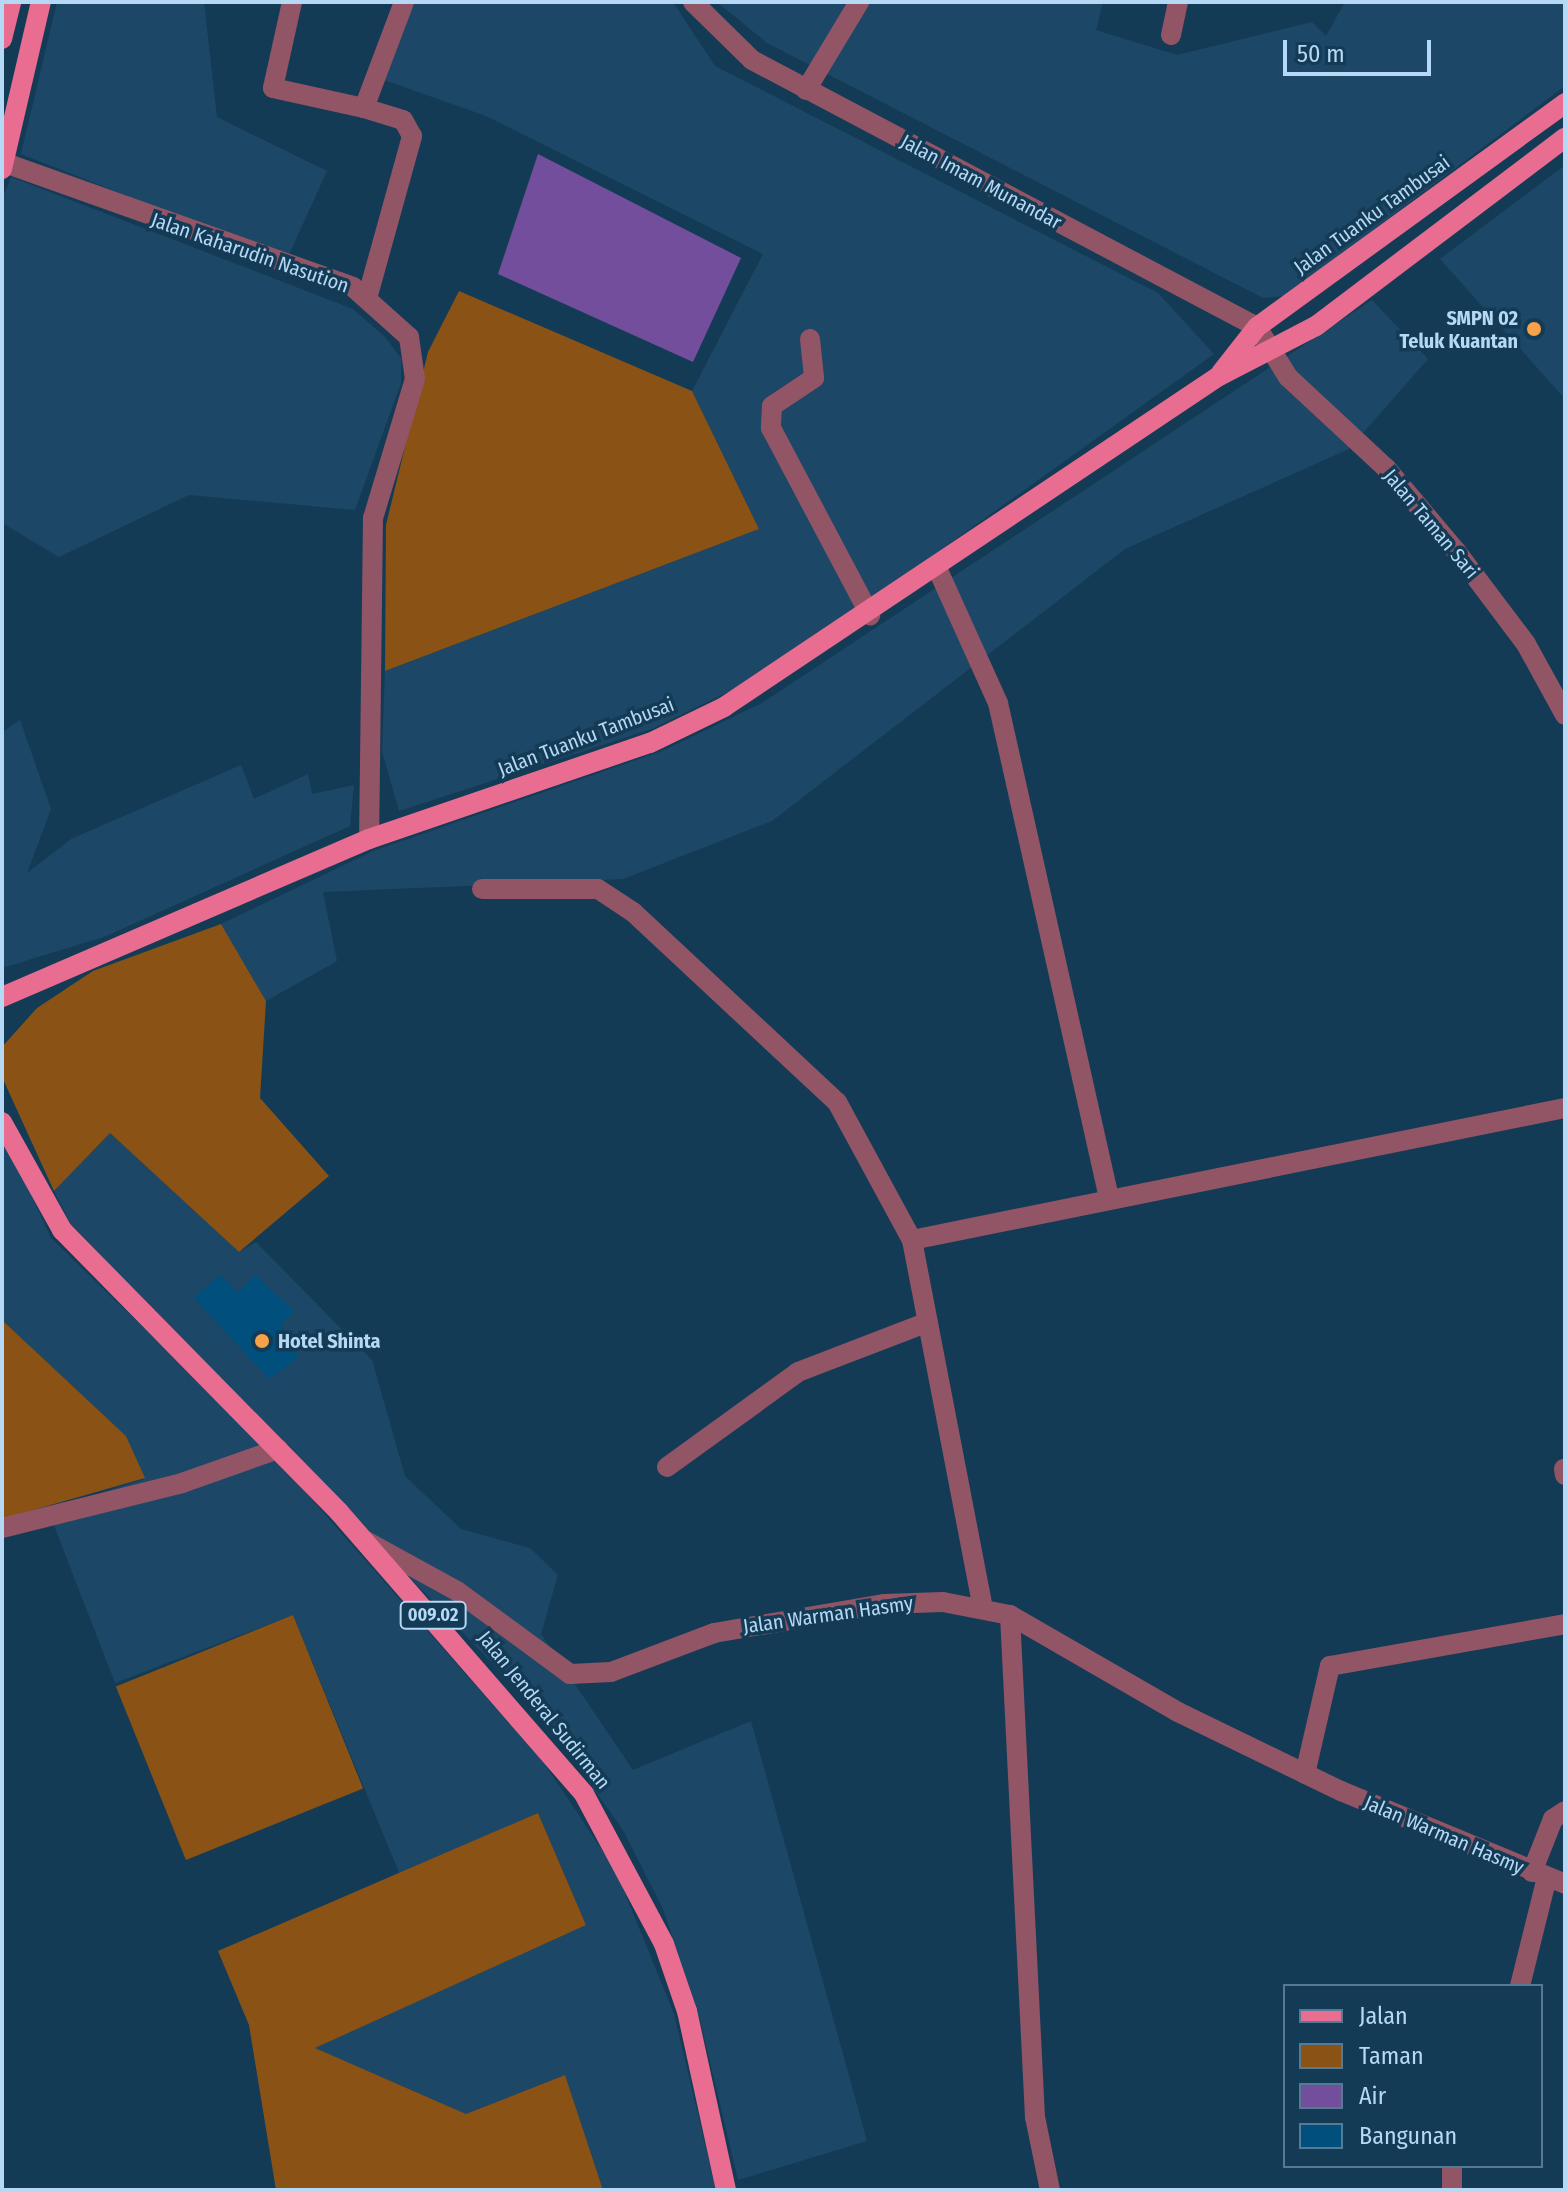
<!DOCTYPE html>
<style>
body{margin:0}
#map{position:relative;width:1567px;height:2192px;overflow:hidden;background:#143b56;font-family:"Fira Sans Condensed",sans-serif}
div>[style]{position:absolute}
.built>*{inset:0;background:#1c4767}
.green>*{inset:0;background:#8a5315;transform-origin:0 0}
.water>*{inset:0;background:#724e9c}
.building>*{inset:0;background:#004f7c}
.minor>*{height:20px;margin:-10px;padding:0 10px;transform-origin:10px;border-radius:10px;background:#925565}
.major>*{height:20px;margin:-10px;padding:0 10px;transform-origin:10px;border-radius:10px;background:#e96d91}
.dots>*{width:22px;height:22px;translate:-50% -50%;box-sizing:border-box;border:4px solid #143b56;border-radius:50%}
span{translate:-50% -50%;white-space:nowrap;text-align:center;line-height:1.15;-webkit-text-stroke:7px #143b56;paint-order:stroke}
.shield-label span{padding:2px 6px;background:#143b56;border:2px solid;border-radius:6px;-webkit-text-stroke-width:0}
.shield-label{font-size:18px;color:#b5d8f5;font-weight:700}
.street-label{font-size:20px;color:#b5d8f5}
.poi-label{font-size:20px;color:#b5d8f5;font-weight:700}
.right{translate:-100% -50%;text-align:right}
.left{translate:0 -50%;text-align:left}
.frame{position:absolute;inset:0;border:4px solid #b5d8f5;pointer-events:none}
.legend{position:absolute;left:1283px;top:1984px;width:260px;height:184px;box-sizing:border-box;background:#143b56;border:2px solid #547a96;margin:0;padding:10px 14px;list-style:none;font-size:24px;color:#b5d8f5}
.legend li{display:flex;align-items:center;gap:16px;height:40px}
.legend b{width:40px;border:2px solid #547a96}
.scale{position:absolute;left:1283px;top:40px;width:148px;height:36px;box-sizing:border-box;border:4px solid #b5d8f5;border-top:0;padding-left:10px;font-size:24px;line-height:28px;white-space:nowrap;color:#b5d8f5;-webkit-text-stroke:6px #143b56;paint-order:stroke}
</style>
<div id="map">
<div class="built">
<i style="clip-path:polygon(57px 2px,204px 2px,217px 117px,327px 171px,287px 259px,21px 154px)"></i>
<i style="clip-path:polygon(394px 2px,673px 2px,715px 66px,1158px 293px,1214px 354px,822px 635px,732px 690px,652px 729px,399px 811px,382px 751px,385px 671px,759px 529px,692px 391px,763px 254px,486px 116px,367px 74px)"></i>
<i style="clip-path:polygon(717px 2px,1103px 2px,1096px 30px,1177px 55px,1312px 22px,1326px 36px,1345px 2px,1565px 2px,1565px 86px,1285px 296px,1263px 298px,767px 43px)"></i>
<i style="clip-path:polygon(1565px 165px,1565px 399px,1440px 259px)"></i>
<i style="clip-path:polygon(11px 177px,353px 309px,385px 337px,401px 358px,401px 383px,355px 510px,189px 495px,59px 557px,2px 523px,2px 199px)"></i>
<i style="clip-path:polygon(1372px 300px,1428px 359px,1349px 449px,1125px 549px,772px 821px,623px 879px,323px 892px,337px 961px,266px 1001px,221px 924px,373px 851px,662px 751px,762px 703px)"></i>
<i style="clip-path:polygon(20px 720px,51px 809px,27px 873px,71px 839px,241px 765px,254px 799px,308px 774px,312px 794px,354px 785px,350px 826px,104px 937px,2px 968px,2px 732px)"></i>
<i style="clip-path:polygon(2px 1131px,51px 1238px,264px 1445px,544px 1763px,616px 1871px,674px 2014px,716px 2190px,603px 2190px,565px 2075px,466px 2114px,314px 2048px,586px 1925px,538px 1813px,400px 1875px,293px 1615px,115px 1683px,48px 1510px,144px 1479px,126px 1436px,2px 1320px)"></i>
<i style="clip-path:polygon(110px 1133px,239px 1252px,256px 1242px,372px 1360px,405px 1476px,461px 1529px,530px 1548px,558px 1575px,541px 1634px,633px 1770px,751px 1721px,867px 2141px,738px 2180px,700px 2020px,663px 1909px,623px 1830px,539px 1712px,70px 1223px,54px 1191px)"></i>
</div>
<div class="green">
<i style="clip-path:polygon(459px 291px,692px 391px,759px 529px,385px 671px,386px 525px,428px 352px)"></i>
<i style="clip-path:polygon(221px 924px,266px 1001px,260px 1098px,329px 1176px,239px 1252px,110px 1133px,54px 1191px,2px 1077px,2px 1047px,37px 1008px,93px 971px)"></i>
<i style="clip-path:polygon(2px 1320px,126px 1436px,145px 1478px,2px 1519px)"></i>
<i style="left:293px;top:1615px;width:187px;height:191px;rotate:68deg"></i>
<i style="clip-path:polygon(538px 1813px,586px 1925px,315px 2048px,466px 2114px,565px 2075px,603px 2190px,276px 2190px,249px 2025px,218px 1951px)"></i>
</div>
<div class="water">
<i style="clip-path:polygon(538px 154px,741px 258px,693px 362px,498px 274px)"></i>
</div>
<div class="building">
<i style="clip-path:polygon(220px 1275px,237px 1293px,255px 1275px,294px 1311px,281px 1324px,298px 1358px,269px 1379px,194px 1298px)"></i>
</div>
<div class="minor">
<i style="left:292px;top:2px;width:88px;rotate:102.5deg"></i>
<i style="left:273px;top:88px;width:93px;rotate:12.4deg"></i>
<i style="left:693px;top:2px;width:83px;rotate:44.5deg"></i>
<i style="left:752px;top:60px;width:571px;rotate:27.87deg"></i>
<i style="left:1257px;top:327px;width:59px;rotate:58.2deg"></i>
<i style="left:1288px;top:377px;width:134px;rotate:42.9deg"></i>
<i style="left:1386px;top:468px;width:109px;rotate:49.9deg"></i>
<i style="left:1456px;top:551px;width:116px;rotate:53deg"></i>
<i style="left:1526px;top:644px;width:81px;rotate:61.2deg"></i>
<i style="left:1171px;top:35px;width:34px;rotate:-78deg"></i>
<i style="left:806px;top:90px;width:103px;rotate:-58.9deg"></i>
<i style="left:5px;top:163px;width:369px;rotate:19.6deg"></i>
<i style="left:353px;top:287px;width:75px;rotate:41.8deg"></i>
<i style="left:409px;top:337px;width:42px;rotate:81.9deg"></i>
<i style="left:415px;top:379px;width:145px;rotate:106.8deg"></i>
<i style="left:373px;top:518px;width:321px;rotate:90.7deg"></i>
<i style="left:368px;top:295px;width:165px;rotate:-74.5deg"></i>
<i style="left:412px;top:136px;width:18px;rotate:-119deg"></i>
<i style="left:403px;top:120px;width:41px;rotate:-162.9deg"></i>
<i style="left:364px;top:108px;width:113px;rotate:-69.3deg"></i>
<i style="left:810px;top:339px;width:39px;rotate:84deg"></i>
<i style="left:814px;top:378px;width:50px;rotate:146.3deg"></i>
<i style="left:772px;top:406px;width:22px;rotate:93deg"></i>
<i style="left:771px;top:428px;width:212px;rotate:62.1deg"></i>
<i style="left:937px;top:568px;width:148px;rotate:65.7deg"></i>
<i style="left:998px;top:703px;width:507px;rotate:77.36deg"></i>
<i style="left:482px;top:889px;width:116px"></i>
<i style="left:598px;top:889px;width:42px;rotate:33.3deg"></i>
<i style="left:633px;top:912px;width:279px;rotate:43deg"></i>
<i style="left:837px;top:1102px;width:157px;rotate:61.5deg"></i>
<i style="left:912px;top:1240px;width:666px;rotate:-11.43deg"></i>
<i style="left:912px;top:1240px;width:375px;rotate:79.1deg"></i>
<i style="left:667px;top:1467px;width:162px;rotate:-35.9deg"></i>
<i style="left:798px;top:1372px;width:139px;rotate:-21deg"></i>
<i style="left:1564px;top:1469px;width:6px;rotate:81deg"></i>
<i style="left:2px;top:1528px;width:186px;rotate:-14deg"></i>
<i style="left:182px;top:1483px;width:102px;rotate:-19.5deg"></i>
<i style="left:364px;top:1540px;width:106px;rotate:28.7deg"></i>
<i style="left:457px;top:1591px;width:140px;rotate:36.3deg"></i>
<i style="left:570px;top:1674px;width:41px;rotate:-2.8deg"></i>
<i style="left:611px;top:1672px;width:110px;rotate:-20.7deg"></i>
<i style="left:714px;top:1633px;width:172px;rotate:-9.7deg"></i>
<i style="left:884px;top:1604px;width:59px;rotate:-1.9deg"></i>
<i style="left:943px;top:1602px;width:68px;rotate:11deg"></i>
<i style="left:1010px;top:1615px;width:194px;rotate:30deg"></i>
<i style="left:1178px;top:1712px;width:181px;rotate:25.9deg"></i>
<i style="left:1341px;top:1791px;width:243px;rotate:22.5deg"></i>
<i style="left:1010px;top:1615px;width:503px;rotate:87.15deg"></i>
<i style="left:1035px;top:2117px;width:75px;rotate:78.4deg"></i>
<i style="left:1305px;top:1774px;width:111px;rotate:-77deg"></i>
<i style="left:1330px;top:1666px;width:239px;rotate:-10.1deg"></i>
<i style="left:1532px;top:1872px;width:57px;rotate:-68.4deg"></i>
<i style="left:1553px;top:1819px;width:14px;rotate:-34deg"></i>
<i style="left:1520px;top:1986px;width:112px;rotate:-76.1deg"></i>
<i style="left:1452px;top:2190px;width:24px;rotate:-90deg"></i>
</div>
<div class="major">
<i style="left:2px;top:39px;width:38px;rotate:-76deg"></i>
<i style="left:2px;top:169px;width:171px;rotate:-76.9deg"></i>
<i style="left:1221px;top:373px;width:58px;rotate:-52deg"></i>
<i style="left:1257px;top:327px;width:381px;rotate:-36deg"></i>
<i style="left:2px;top:997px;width:400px;rotate:-23.3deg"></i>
<i style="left:369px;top:839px;width:297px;rotate:-18.9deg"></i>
<i style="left:650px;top:743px;width:82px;rotate:-25.9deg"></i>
<i style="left:724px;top:707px;width:595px;rotate:-33.77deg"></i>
<i style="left:1219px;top:376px;width:109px;rotate:-27.3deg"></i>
<i style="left:1316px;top:326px;width:312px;rotate:-37.1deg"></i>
<i style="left:2px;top:1122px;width:124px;rotate:60.9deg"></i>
<i style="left:62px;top:1230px;width:395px;rotate:45.5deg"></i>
<i style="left:339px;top:1512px;width:374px;rotate:49deg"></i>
<i style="left:584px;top:1794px;width:170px;rotate:61.9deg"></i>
<i style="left:664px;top:1944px;width:71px;rotate:71.1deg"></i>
<i style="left:687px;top:2011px;width:183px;rotate:77.7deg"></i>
</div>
<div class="dots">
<i style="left:1534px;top:329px;background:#f7a149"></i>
<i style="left:262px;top:1341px;background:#f7a149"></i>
</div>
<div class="shield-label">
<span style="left:433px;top:1615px">009.02</span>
</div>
<div class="street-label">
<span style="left:981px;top:182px;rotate:28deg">Jalan Imam Munandar</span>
<span style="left:1372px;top:215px;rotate:-36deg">Jalan Tuanku Tambusai</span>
<span style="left:250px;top:253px;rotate:19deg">Jalan Kaharudin Nasution</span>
<span style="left:1431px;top:524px;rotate:50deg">Jalan Taman Sari</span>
<span style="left:586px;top:737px;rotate:-21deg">Jalan Tuanku Tambusai</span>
<span style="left:828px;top:1615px;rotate:-8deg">Jalan Warman Hasmy</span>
<span style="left:544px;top:1710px;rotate:51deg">Jalan Jenderal Sudirman</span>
<span style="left:1444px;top:1835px;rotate:23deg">Jalan Warman Hasmy</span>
</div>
<div class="poi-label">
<span class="right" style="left:1518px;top:330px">SMPN 02<br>Teluk Kuantan</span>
<span class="left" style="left:278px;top:1341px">Hotel Shinta</span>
</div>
<div class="frame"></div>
<ul class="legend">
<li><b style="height:10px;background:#e96d91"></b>Jalan</li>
<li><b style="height:22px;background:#8a5315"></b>Taman</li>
<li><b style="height:22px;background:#724e9c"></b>Air</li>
<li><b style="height:22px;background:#004f7c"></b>Bangunan</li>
</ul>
<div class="scale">50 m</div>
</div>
